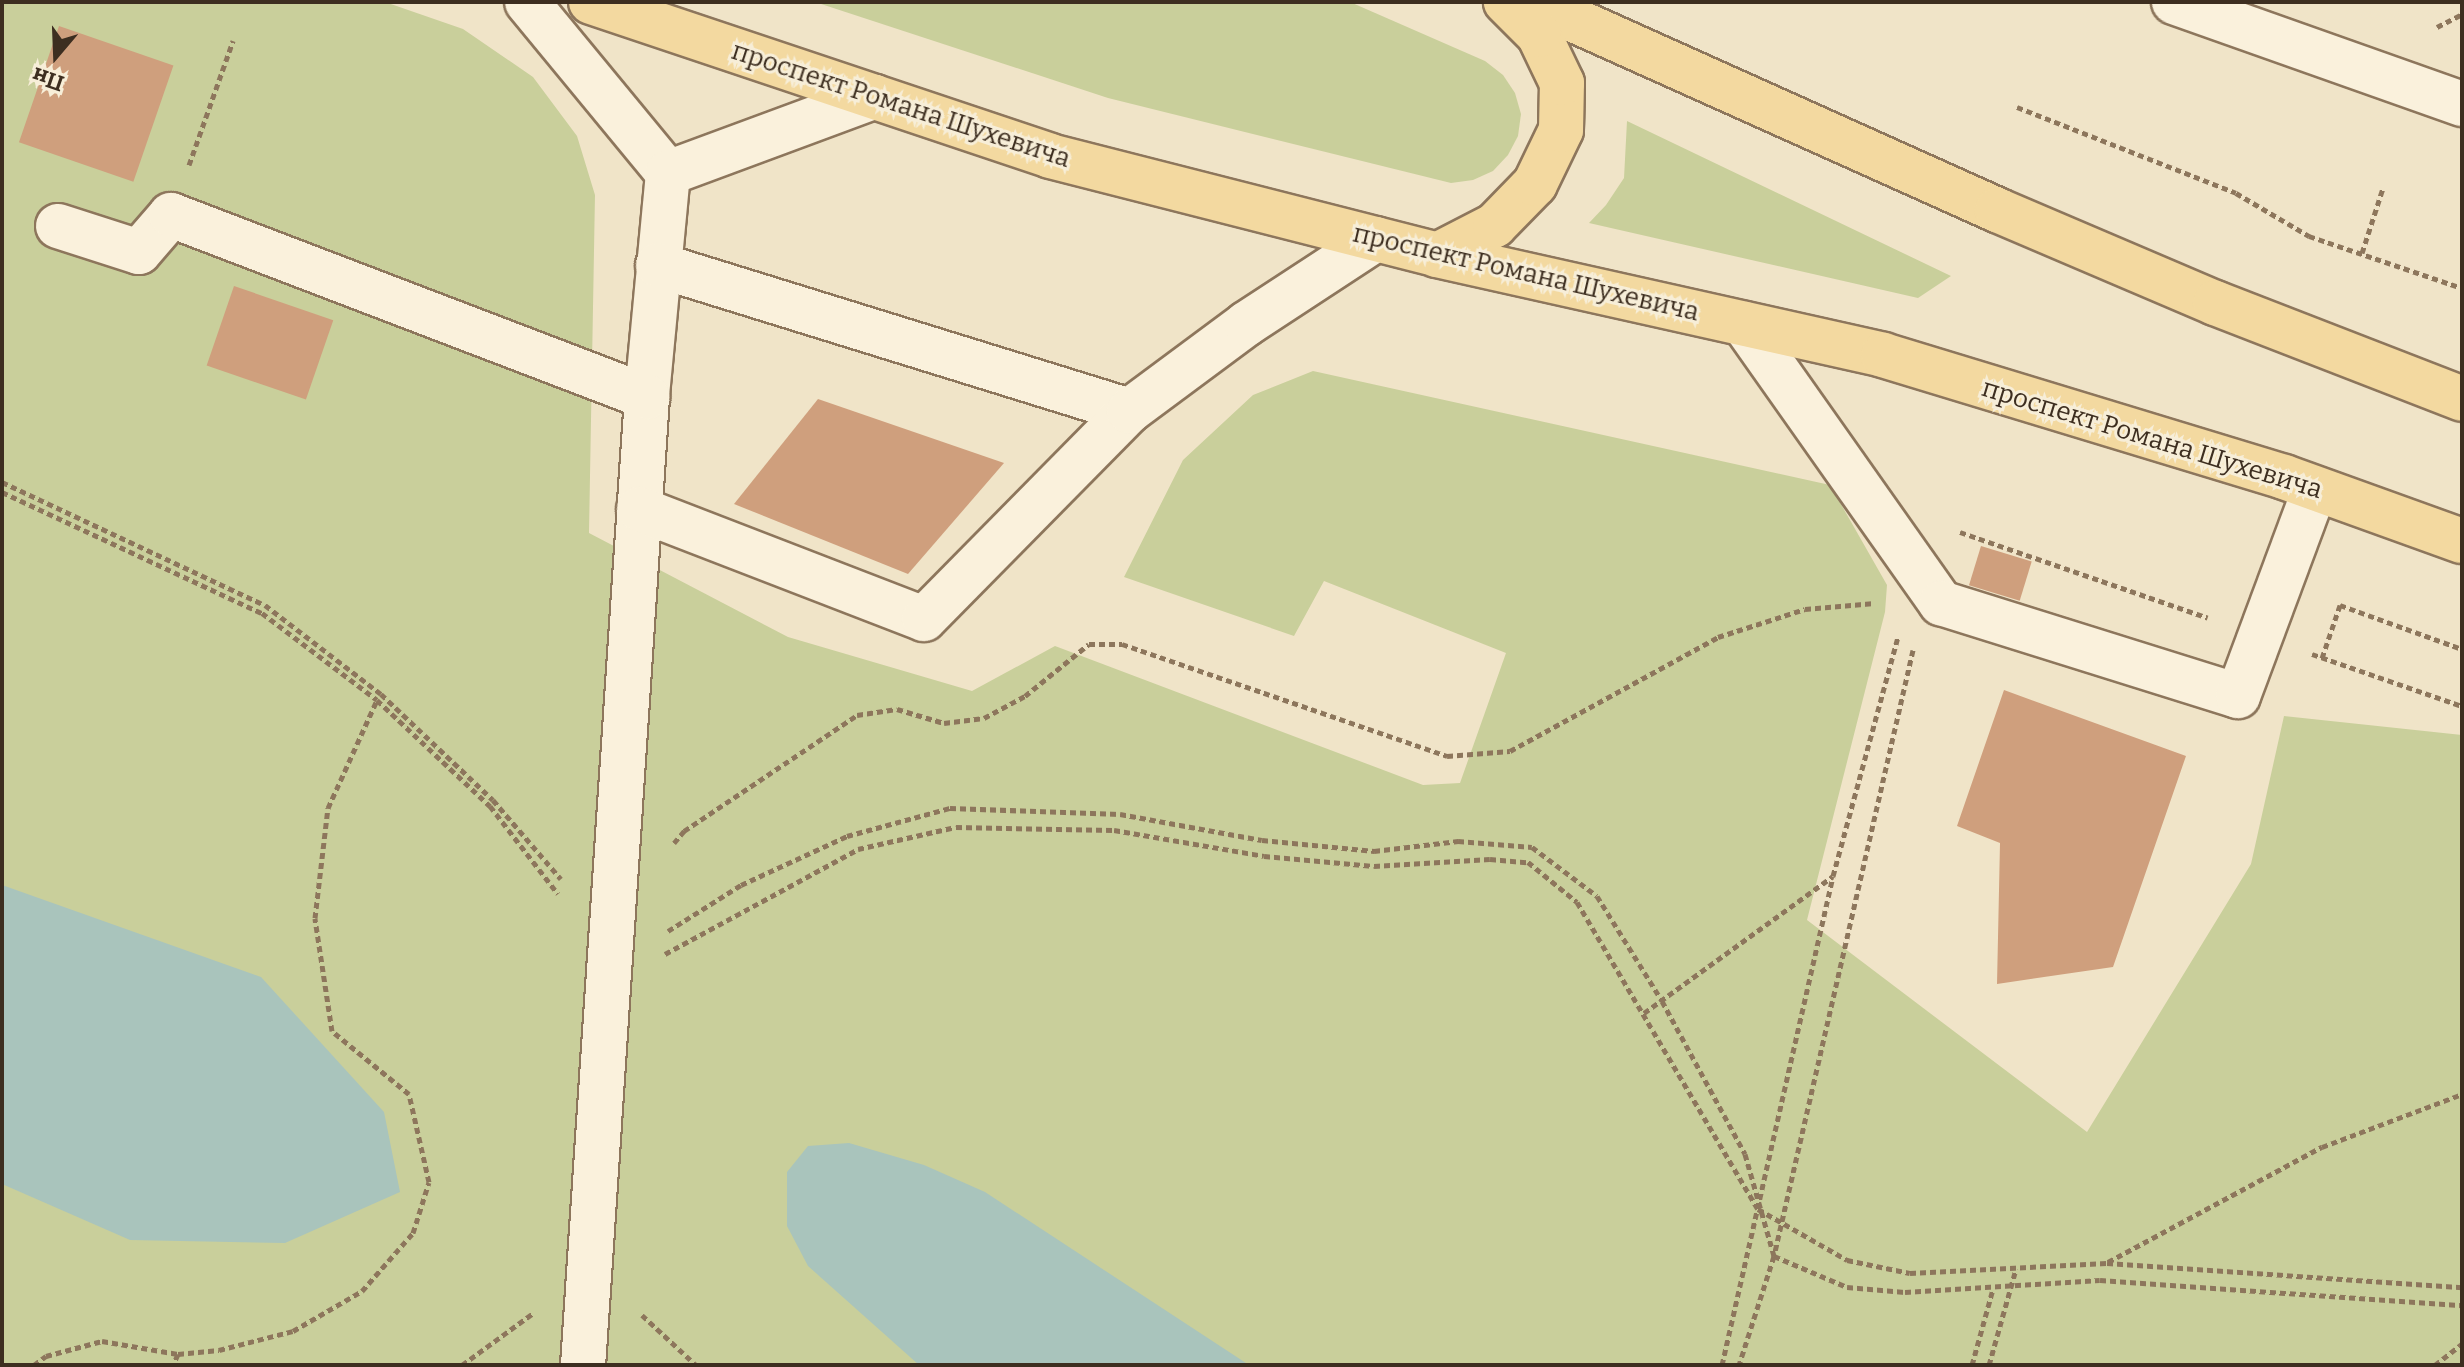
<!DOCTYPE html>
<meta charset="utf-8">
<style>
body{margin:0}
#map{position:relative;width:2464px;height:1367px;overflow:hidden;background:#f0e4c8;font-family:Bitter,serif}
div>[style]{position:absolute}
.green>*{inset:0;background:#c9cf9b}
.water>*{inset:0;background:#a9c4bc}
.building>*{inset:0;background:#cf9f7d;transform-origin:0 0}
.path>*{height:5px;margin-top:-2.5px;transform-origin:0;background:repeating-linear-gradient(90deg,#8d765c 0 6px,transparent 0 10px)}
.roads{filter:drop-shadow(2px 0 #8d765c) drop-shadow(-2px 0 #8d765c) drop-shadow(0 2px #8d765c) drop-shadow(0 -2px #8d765c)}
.minor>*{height:44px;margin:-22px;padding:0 22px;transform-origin:22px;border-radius:22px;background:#faf1dc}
.major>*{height:44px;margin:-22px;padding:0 22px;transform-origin:22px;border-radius:22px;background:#f3d9a0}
span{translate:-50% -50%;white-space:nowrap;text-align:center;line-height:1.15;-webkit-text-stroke:6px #f7eed8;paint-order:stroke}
.street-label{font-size:26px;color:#3d2e20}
.frame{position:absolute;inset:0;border:4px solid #3d2e20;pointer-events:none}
.north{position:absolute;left:16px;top:16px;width:80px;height:80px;-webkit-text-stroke:6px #f7eed8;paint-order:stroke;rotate:199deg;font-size:22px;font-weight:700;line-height:32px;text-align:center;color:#3d2e20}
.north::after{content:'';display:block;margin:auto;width:28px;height:36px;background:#3d2e20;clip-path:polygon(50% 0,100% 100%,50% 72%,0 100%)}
</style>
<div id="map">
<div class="green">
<i style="clip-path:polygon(2px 2px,385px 2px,463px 29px,533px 77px,577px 136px,595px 195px,589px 533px,788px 637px,972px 691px,1055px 646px,1423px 785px,1460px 783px,1506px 653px,1324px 581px,1294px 636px,1124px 577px,1183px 460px,1253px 395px,1313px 371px,1830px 485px,1887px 585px,1885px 612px,1807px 920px,2087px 1132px,2251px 864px,2284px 716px,2462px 735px,2462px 1365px,2px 1365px)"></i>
<i style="clip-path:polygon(815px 2px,1350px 2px,1485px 61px,1503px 75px,1515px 93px,1521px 114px,1518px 136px,1508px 155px,1493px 171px,1473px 180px,1451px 183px,1108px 98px)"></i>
<i style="clip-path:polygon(1627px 121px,1951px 276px,1918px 298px,1589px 223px,1606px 205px,1624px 178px)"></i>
</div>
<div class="water">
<i style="clip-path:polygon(2px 885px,261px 977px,384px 1112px,400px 1192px,285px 1243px,130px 1240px,2px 1184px)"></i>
<i style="clip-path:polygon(849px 1143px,924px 1165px,985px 1192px,1249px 1365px,919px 1365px,808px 1266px,787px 1226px,787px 1172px,808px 1146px)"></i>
</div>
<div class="building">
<i style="left:59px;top:26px;width:121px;height:123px;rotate:19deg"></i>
<i style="left:234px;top:286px;width:105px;height:84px;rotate:19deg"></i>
<i style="clip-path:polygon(818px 399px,1004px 463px,908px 574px,734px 504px)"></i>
<i style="left:1981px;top:546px;width:53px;height:41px;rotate:17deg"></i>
<i style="clip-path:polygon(2004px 690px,2186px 756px,2113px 967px,1997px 984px,2000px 843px,1957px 826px)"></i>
</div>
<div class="path">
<i style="left:2437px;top:27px;width:28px;rotate:-27deg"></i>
<i style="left:2017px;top:107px;width:235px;rotate:21.4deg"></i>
<i style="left:2236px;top:193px;width:85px;rotate:30.5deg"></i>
<i style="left:2309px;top:236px;width:162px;rotate:18.8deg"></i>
<i style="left:189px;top:165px;width:132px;rotate:-70.5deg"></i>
<i style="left:2362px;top:253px;width:68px;rotate:-72.1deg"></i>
<i style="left:2px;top:482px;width:290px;rotate:25.1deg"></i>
<i style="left:265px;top:605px;width:146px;rotate:37.5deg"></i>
<i style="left:381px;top:694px;width:154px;rotate:43.4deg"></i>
<i style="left:493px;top:800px;width:104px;rotate:49.3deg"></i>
<i style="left:2px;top:492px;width:287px;rotate:25deg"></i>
<i style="left:262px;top:613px;width:144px;rotate:37.1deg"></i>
<i style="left:377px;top:700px;width:155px;rotate:43.2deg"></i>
<i style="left:490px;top:806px;width:111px;rotate:52.3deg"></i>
<i style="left:1960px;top:532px;width:262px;rotate:19.1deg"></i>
<i style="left:1913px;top:650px;width:622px;rotate:102.92deg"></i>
<i style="left:1774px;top:1256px;width:79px;rotate:23deg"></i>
<i style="left:1847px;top:1287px;width:58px;rotate:4.9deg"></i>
<i style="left:1905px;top:1292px;width:195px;rotate:-3.5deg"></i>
<i style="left:2100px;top:1280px;width:363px;rotate:4deg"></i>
<i style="left:2312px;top:654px;width:159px;rotate:19.1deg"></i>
<i style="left:2322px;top:658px;width:56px;rotate:-71.2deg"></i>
<i style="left:2340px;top:605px;width:130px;rotate:19.8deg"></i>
<i style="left:674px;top:843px;width:16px;rotate:-50deg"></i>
<i style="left:684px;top:831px;width:208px;rotate:-33.8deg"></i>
<i style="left:857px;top:715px;width:40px;rotate:-8.5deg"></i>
<i style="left:897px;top:709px;width:49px;rotate:16.6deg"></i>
<i style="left:944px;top:723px;width:40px;rotate:-7.1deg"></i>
<i style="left:984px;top:718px;width:47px;rotate:-28.2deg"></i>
<i style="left:1025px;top:696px;width:82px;rotate:-39.1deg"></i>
<i style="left:1089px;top:644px;width:33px"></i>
<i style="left:1122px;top:644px;width:344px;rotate:19deg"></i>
<i style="left:1447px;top:756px;width:63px;rotate:-4.5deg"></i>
<i style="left:1510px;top:751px;width:237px;rotate:-28.7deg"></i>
<i style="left:1718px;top:637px;width:91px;rotate:-17.8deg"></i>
<i style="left:1805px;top:609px;width:70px;rotate:-4.9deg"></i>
<i style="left:668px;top:931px;width:86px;rotate:-32.2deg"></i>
<i style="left:741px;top:885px;width:117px;rotate:-24.8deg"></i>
<i style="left:847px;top:836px;width:107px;rotate:-15.2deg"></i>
<i style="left:950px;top:808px;width:170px;rotate:2deg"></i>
<i style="left:1120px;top:814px;width:144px;rotate:10.4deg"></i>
<i style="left:1262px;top:840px;width:113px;rotate:5.6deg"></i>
<i style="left:1374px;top:851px;width:85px;rotate:-6.8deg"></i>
<i style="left:1458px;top:841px;width:74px;rotate:4.6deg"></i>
<i style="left:1532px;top:847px;width:81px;rotate:37deg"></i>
<i style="left:1597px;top:896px;width:123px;rotate:58.2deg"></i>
<i style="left:1662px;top:1001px;width:174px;rotate:61.5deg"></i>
<i style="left:1745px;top:1154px;width:106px;rotate:74.1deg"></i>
<i style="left:1774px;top:1256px;width:114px;rotate:107.8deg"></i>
<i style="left:665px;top:954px;width:220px;rotate:-28.5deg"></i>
<i style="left:858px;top:849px;width:100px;rotate:-12.7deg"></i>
<i style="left:956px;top:827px;width:158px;rotate:1.1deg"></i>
<i style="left:1114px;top:830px;width:152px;rotate:9.8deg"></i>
<i style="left:1264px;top:856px;width:110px;rotate:5.2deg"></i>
<i style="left:1374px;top:866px;width:116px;rotate:-3.5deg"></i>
<i style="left:1490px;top:859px;width:38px;rotate:5deg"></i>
<i style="left:1528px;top:862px;width:63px;rotate:39.2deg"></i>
<i style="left:1577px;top:902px;width:356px;rotate:59.5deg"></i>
<i style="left:1758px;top:1209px;width:103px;rotate:29.8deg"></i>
<i style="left:1847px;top:1260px;width:64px;rotate:11.7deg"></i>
<i style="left:1910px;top:1273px;width:197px;rotate:-2.9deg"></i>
<i style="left:2107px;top:1263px;width:356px;rotate:3.9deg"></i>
<i style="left:1644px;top:1013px;width:233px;rotate:-35.9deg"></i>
<i style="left:2108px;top:1262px;width:243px;rotate:-28.3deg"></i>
<i style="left:2322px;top:1147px;width:150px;rotate:-20.7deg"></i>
<i style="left:642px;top:1315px;width:74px;rotate:42.8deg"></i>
<i style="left:178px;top:1354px;width:41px;rotate:-5.6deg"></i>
<i style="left:219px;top:1350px;width:76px;rotate:-14.4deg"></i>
<i style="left:293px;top:1331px;width:80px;rotate:-30.1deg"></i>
<i style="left:362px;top:1291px;width:77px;rotate:-48.7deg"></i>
<i style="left:413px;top:1233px;width:53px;rotate:-72.6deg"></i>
<i style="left:429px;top:1182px;width:90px;rotate:-102.8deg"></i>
<i style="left:409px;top:1094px;width:99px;rotate:-140.7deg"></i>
<i style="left:332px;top:1031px;width:114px;rotate:-98.6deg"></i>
<i style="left:315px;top:918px;width:111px;rotate:-83.3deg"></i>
<i style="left:328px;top:808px;width:119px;rotate:-65.6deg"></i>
<i style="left:34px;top:1365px;width:15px;rotate:-37deg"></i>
<i style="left:46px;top:1356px;width:58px;rotate:-15deg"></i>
<i style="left:102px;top:1341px;width:77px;rotate:9.7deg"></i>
<i style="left:178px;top:1354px;width:12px;rotate:114deg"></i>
<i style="left:462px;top:1365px;width:87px;rotate:-36.1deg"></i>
<i style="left:1722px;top:1365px;width:501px;rotate:-77.21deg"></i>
<i style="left:1833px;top:876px;width:248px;rotate:-74.8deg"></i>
<i style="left:1972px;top:1365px;width:79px;rotate:-74.6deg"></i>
<i style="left:1989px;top:1365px;width:100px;rotate:-74.3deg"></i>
<i style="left:2435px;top:1365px;width:34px;rotate:-38deg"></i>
</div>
<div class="roads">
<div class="minor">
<i style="left:527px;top:2px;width:222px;rotate:50.5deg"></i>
<i style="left:668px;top:173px;width:225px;rotate:95.4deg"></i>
<i style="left:647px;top:397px;width:970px;rotate:93.78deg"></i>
<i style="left:2174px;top:2px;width:306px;rotate:19.5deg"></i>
<i style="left:668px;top:173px;width:220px;rotate:-20.3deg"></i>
<i style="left:58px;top:226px;width:85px;rotate:17.8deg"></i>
<i style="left:139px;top:252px;width:49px;rotate:-49.1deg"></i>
<i style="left:171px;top:215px;width:510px;rotate:20.92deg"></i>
<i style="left:658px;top:265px;width:493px;rotate:17.2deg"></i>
<i style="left:1744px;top:324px;width:342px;rotate:54.8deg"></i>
<i style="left:1941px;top:603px;width:311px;rotate:17.4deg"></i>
<i style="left:2238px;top:696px;width:221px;rotate:-69.6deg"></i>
<i style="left:639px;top:509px;width:305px;rotate:21.1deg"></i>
<i style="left:924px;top:619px;width:292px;rotate:-45.4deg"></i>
<i style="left:1129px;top:411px;width:146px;rotate:-36.6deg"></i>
<i style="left:1246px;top:324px;width:155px;rotate:-33.2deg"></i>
</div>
<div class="major">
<i style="left:591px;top:2px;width:484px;rotate:18.5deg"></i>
<i style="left:1050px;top:156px;width:399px;rotate:14.3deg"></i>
<i style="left:1437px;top:255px;width:457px;rotate:12.6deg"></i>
<i style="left:1883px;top:355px;width:419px;rotate:16.9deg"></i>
<i style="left:2284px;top:477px;width:189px;rotate:19.8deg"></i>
<i style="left:1534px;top:2px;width:508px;rotate:24.19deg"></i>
<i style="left:1997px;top:210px;width:237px;rotate:23.1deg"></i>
<i style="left:2215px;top:303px;width:265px;rotate:21.2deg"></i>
<i style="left:1437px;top:255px;width:65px;rotate:-27.3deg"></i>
<i style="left:1495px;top:225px;width:57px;rotate:-45.7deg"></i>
<i style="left:1535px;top:184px;width:60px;rotate:-64.3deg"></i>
<i style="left:1561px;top:130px;width:47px;rotate:-88.8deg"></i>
<i style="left:1562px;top:83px;width:53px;rotate:-115.6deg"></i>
<i style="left:1539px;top:35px;width:47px;rotate:-135deg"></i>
</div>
</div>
<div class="street-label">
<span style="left:901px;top:105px;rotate:18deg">проспект Романа Шухевича</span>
<span style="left:1526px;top:273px;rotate:13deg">проспект Романа Шухевича</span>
<span style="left:2152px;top:439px;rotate:17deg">проспект Романа Шухевича</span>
</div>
<div class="frame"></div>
<div class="north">Пн</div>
</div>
